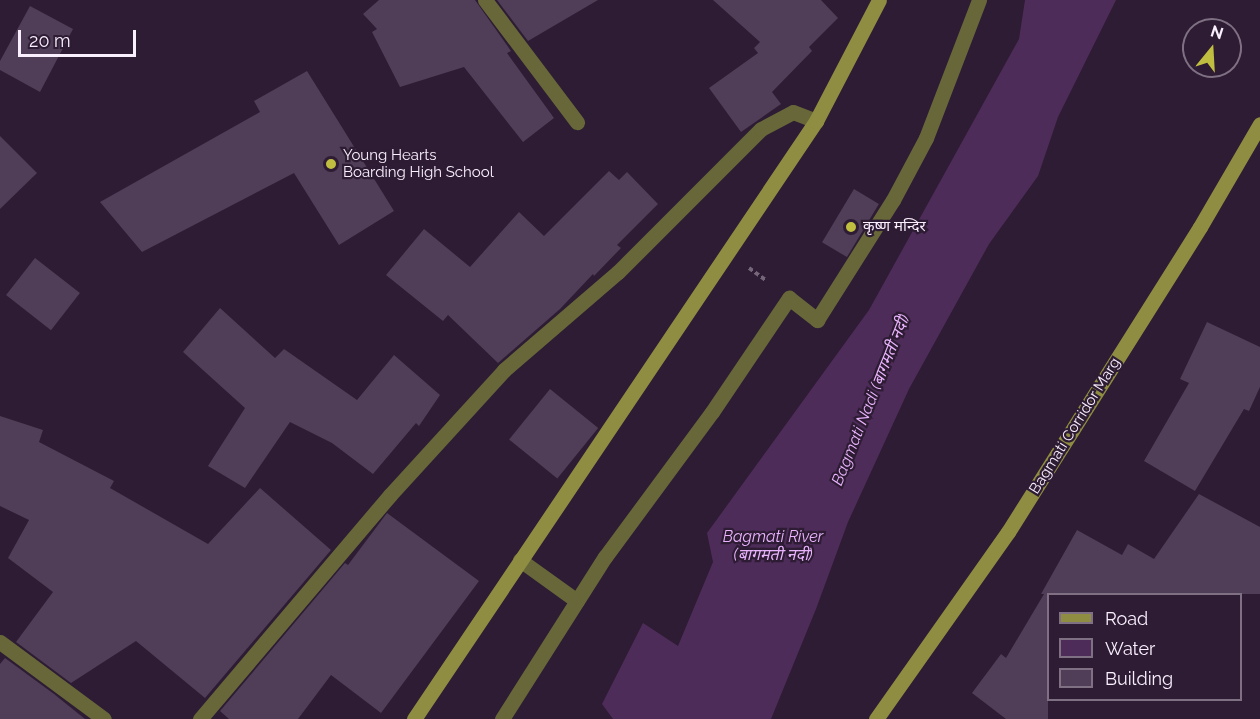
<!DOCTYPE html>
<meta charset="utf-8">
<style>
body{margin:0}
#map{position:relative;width:1260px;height:719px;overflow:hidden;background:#2d1c33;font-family:Raleway,"Noto Sans Devanagari",sans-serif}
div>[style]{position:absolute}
.water>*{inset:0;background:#4e2c5a}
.building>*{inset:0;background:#503d57;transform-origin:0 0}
.path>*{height:4px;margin-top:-2px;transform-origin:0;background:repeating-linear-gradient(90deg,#75667a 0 4.5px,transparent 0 7.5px)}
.lane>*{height:15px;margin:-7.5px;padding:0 7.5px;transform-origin:7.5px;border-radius:7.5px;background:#676739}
.street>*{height:15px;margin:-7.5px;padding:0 7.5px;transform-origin:7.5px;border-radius:7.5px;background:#676739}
.secondary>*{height:15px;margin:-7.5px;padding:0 7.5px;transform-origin:7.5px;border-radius:7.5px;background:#8e8d41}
.dots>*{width:16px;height:16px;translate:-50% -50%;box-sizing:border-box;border:3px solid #2d1c33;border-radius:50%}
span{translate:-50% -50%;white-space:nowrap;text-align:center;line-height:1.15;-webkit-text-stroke:4.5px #2d1c33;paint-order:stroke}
.poi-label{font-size:15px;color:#faeffe}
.left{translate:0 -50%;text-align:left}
.street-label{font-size:15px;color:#faeffe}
.water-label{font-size:16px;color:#e9b3fd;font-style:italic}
.legend{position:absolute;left:1047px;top:593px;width:195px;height:108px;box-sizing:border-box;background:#2d1c33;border:2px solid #7f7084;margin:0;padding:8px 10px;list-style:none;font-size:18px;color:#faeffe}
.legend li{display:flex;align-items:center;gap:12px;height:30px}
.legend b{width:30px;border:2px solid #7f7084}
.north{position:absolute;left:1182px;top:18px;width:60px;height:60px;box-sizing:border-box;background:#2d1c33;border:2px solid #7f7084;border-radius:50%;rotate:18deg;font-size:16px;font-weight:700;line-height:24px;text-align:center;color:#faeffe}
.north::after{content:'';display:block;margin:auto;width:21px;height:27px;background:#c0be40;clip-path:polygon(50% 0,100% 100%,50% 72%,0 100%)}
.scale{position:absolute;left:18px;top:30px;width:118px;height:27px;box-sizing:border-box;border:3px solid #faeffe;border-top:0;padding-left:8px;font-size:18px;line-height:21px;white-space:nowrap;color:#faeffe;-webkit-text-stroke:4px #2d1c33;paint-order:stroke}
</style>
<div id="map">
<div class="water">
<i style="clip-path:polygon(1025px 0,1116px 0,1058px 117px,1038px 176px,989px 244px,909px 389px,848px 522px,816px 609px,771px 719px,613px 719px,602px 704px,643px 623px,678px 646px,713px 562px,707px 533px,869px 310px,1019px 39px)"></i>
</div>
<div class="building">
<i style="clip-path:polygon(379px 0,475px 0,511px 51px,507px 53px,554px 118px,523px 142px,464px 67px,400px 87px,372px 32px,377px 29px,363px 14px)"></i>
<i style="clip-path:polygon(497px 0,598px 0,528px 41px)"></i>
<i style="clip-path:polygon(713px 0,821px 0,838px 18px,809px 47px,812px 51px,772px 92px,781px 104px,741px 132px,709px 88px,758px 53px,754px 48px,760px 42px)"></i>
<i style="clip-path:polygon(30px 6px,73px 29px,40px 92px,0 70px,0 61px)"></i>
<i style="clip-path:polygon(307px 71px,394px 211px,339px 245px,294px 173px,142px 252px,100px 202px,260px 112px,254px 101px)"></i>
<i style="clip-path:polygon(0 136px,37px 173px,0 209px)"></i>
<i style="clip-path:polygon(609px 171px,619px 180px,627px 172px,658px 204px,617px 245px,621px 248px,594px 276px,593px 274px,560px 309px,498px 363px,448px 315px,443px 321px,386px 275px,424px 229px,470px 267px,519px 212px,544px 236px)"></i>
<i style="left:854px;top:189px;width:29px;height:62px;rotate:31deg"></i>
<i style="left:35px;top:258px;width:57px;height:47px;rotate:38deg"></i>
<i style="clip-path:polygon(220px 308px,275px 358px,284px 349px,357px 400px,394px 355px,440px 395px,419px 426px,416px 423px,373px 474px,332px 443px,290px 422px,245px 488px,208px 466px,245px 408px,183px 352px)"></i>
<i style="clip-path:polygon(1207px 322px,1260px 347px,1260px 387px,1249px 411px,1244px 409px,1195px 491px,1144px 461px,1189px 383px,1180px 379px)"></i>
<i style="left:550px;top:389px;width:62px;height:65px;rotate:39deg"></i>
<i style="clip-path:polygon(0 416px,43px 430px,39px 442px,114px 481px,110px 488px,208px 544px,260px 488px,331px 550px,205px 698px,136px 641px,71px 683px,16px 642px,53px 592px,8px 558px,29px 520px,0 506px)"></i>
<i style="clip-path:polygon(1199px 494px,1260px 527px,1260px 594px,1048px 594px,1048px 719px,1006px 719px,972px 693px,1001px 654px,1006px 658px,1044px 594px,1041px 594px,1077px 530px,1122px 555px,1128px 544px,1154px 559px)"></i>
<i style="clip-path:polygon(387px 513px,479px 581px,381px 713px,331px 675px,298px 719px,229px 719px,220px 711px,345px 563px,348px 565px)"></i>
<i style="clip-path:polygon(5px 658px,54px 694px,85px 719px,0 719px,0 664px)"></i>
</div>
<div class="path">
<i style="left:749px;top:268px;width:22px;rotate:36deg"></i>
</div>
<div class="lane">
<i style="left:520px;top:560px;width:70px;rotate:35.7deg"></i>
<i style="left:200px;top:719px;width:294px;rotate:-49.7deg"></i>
<i style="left:390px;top:495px;width:169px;rotate:-47.6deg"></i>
<i style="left:504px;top:370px;width:150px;rotate:-40.7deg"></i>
<i style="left:618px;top:272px;width:202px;rotate:-45deg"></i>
<i style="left:761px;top:129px;width:36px;rotate:-28deg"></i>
<i style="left:793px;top:112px;width:25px;rotate:21deg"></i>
<i style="left:502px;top:719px;width:192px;rotate:-57.6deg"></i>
<i style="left:605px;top:557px;width:180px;rotate:-53.6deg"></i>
<i style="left:712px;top:412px;width:138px;rotate:-56deg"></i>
<i style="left:789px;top:298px;width:36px;rotate:38deg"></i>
<i style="left:817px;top:320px;width:142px;rotate:-57.7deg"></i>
<i style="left:893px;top:200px;width:70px;rotate:-62deg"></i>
<i style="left:926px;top:138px;width:148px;rotate:-69deg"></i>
</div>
<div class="street">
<i style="left:485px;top:0;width:153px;rotate:53deg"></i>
<i style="left:0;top:642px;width:129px;rotate:36.5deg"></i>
</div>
<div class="secondary">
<i style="left:414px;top:719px;width:721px;rotate:-56.09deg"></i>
<i style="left:816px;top:121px;width:136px;rotate:-62.5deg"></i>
<i style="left:876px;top:719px;width:229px;rotate:-54.8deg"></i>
<i style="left:1008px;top:532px;width:360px;rotate:-57.8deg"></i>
<i style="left:1200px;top:227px;width:119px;rotate:-59.8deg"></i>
</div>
<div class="dots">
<i style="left:331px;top:164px;background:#c0be40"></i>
<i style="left:851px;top:227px;background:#c0be40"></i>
</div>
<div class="poi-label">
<span class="left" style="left:343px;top:164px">Young Hearts<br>Boarding High School</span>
<span class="left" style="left:863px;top:227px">कृष्ण मन्दिर</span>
</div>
<div class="street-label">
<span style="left:1075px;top:426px;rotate:-58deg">Bagmati Corridor Marg</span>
</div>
<div class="water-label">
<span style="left:871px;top:400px;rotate:-68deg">Bagmati Nadi (बागमती नदी)</span>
<span style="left:773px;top:546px">Bagmati River<br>(बागमती नदी)</span>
</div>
<ul class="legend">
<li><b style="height:8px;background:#8e8d41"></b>Road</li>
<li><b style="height:16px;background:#4e2c5a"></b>Water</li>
<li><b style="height:16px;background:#503d57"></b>Building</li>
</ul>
<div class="north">N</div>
<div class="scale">20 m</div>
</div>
